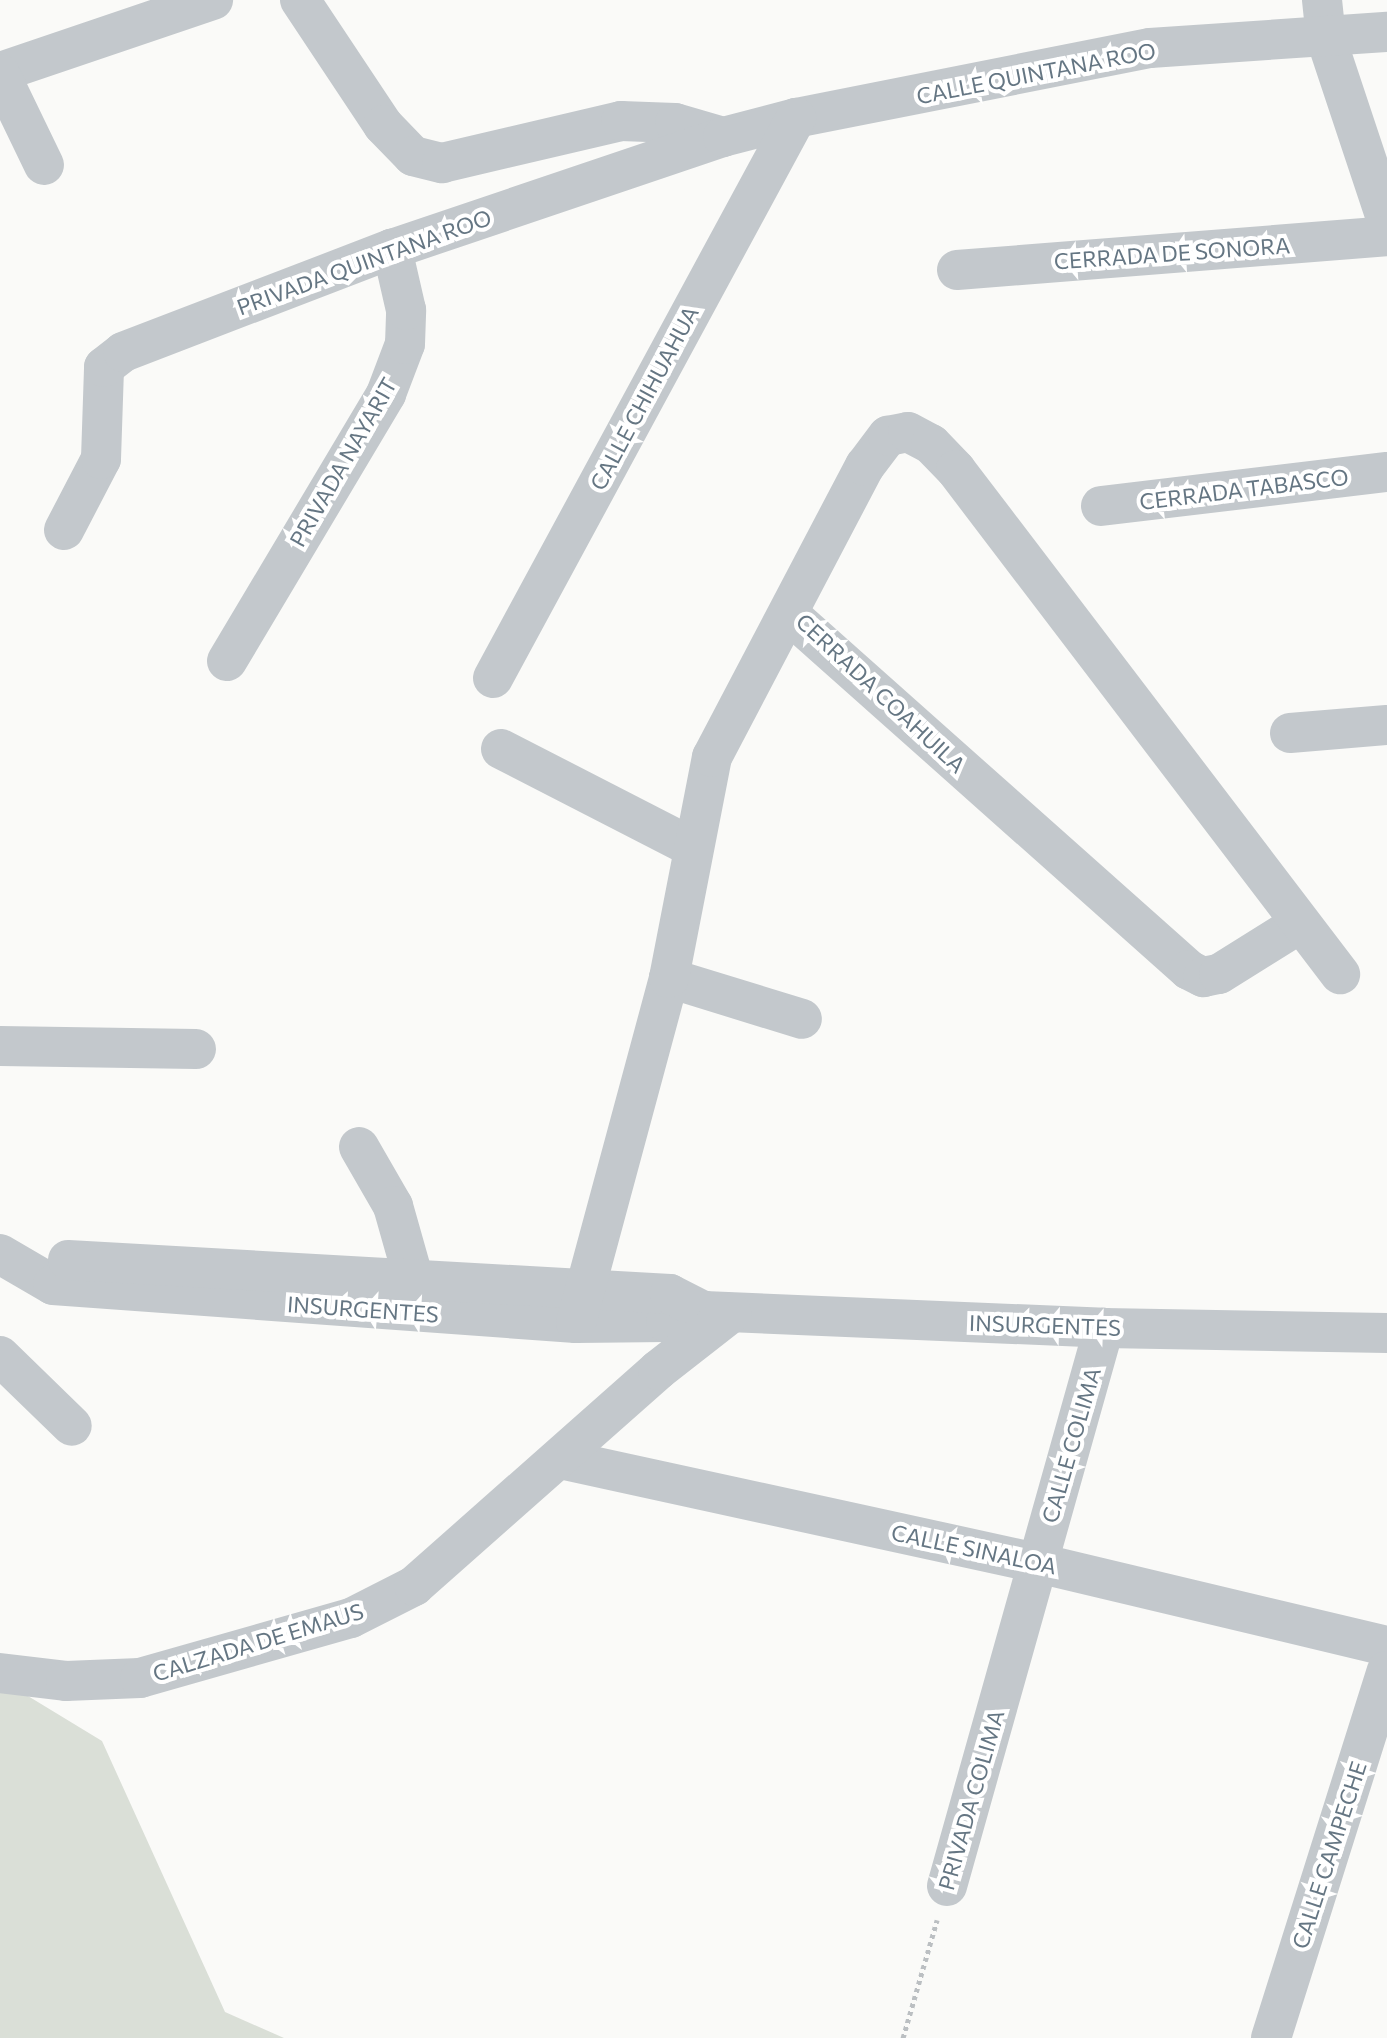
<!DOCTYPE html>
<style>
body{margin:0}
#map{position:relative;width:1387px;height:2038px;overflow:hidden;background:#fafaf8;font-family:Commissioner,sans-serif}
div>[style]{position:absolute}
.green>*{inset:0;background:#dadfd7}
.path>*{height:5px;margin-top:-2.5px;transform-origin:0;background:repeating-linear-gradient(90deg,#bbbfc2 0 4px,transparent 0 8px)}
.minor>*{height:40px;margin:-20px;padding:0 20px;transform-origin:20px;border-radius:20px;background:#c3c8cc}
span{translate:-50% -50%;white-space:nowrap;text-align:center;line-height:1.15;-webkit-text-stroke:8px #fff;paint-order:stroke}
.street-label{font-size:22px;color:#657683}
</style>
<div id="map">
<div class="green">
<i style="clip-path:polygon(0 1679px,102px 1741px,225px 2012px,284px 2038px,0 2038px)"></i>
</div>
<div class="path">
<i style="left:903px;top:2038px;width:123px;rotate:-73.9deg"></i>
</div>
<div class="minor">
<i style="left:300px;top:0;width:150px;rotate:56.4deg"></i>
<i style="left:383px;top:125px;width:43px;rotate:45.9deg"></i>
<i style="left:413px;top:156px;width:30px;rotate:14deg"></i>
<i style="left:442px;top:163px;width:184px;rotate:-13.2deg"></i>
<i style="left:621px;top:121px;width:54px;rotate:2.1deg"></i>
<i style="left:675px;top:123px;width:50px;rotate:16.3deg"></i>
<i style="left:1322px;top:0;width:38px;rotate:84deg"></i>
<i style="left:1326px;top:38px;width:193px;rotate:71.6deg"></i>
<i style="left:0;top:72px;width:225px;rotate:-18.7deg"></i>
<i style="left:0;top:74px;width:101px;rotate:64.2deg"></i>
<i style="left:957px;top:270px;width:431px;rotate:-4.5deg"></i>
<i style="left:1101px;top:506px;width:288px;rotate:-6.8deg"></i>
<i style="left:64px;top:530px;width:80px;rotate:-62.5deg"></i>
<i style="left:101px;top:459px;width:92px;rotate:-88.1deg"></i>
<i style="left:104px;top:367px;width:24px;rotate:-38deg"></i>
<i style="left:123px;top:352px;width:288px;rotate:-21deg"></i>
<i style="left:392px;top:249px;width:349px;rotate:-18.7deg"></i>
<i style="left:723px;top:137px;width:75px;rotate:-14.6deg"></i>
<i style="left:796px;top:118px;width:361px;rotate:-11.2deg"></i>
<i style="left:1150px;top:48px;width:238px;rotate:-3.9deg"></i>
<i style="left:790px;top:615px;width:534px;rotate:41.66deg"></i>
<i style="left:1189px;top:970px;width:16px;rotate:27deg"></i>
<i style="left:1203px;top:977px;width:16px;rotate:-11deg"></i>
<i style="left:1219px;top:974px;width:94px;rotate:-32deg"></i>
<i style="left:227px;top:661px;width:311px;rotate:-59.2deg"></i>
<i style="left:386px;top:394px;width:53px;rotate:-69.2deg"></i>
<i style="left:405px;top:344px;width:34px;rotate:-88deg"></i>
<i style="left:406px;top:310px;width:63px;rotate:-102.9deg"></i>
<i style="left:493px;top:678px;width:637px;rotate:-61.58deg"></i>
<i style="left:1290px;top:733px;width:97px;rotate:-4.7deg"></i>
<i style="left:501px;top:749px;width:215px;rotate:27.2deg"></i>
<i style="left:669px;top:978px;width:139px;rotate:17.1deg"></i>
<i style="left:0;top:1046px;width:196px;rotate:0.9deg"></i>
<i style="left:359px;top:1147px;width:68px;rotate:60deg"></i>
<i style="left:393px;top:1206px;width:77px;rotate:74.2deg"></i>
<i style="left:0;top:1254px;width:61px;rotate:30.3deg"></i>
<i style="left:53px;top:1285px;width:524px;rotate:4.16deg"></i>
<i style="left:576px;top:1323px;width:90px;rotate:-0.6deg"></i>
<i style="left:666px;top:1322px;width:40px;rotate:-16deg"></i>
<i style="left:704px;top:1311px;width:400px;rotate:2.4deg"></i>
<i style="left:1104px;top:1328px;width:283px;rotate:1deg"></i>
<i style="left:68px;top:1260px;width:603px;rotate:3.23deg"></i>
<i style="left:670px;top:1294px;width:38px;rotate:27deg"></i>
<i style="left:576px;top:1323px;width:357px;rotate:-74.9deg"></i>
<i style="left:669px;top:978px;width:225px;rotate:-79deg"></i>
<i style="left:712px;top:757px;width:329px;rotate:-62.3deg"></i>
<i style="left:865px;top:466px;width:38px;rotate:-53deg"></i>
<i style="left:888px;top:436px;width:20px;rotate:-11deg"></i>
<i style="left:908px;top:432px;width:26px;rotate:28deg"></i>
<i style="left:931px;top:444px;width:36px;rotate:46deg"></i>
<i style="left:956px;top:470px;width:634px;rotate:52.7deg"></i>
<i style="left:0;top:1356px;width:100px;rotate:44.2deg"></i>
<i style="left:560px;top:1459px;width:489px;rotate:12.3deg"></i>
<i style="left:1038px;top:1563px;width:359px;rotate:13.4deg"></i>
<i style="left:0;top:1673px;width:66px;rotate:6.9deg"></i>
<i style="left:66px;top:1681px;width:74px;rotate:-2.3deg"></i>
<i style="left:140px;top:1678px;width:219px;rotate:-15.9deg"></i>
<i style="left:351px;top:1618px;width:71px;rotate:-26.9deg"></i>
<i style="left:414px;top:1586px;width:326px;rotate:-41.5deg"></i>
<i style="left:658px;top:1370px;width:93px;rotate:-38deg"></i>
<i style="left:947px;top:1886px;width:580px;rotate:-74.29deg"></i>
<i style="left:1271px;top:2038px;width:385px;rotate:-72.5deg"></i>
</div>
<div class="street-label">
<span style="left:1036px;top:73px;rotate:-11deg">CALLE QUINTANA ROO</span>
<span style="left:1172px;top:253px;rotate:-4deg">CERRADA DE SONORA</span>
<span style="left:364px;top:262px;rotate:-20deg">PRIVADA QUINTANA ROO</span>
<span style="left:644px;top:398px;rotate:-62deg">CALLE CHIHUAHUA</span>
<span style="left:343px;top:462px;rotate:-60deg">PRIVADA NAYARIT</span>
<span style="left:1244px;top:489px;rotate:-7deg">CERRADA TABASCO</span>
<span style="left:881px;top:693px;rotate:43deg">CERRADA COAHUILA</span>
<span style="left:363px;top:1309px;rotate:4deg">INSURGENTES</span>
<span style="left:1045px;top:1325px;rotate:2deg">INSURGENTES</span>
<span style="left:1071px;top:1445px;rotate:-74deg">CALLE COLIMA</span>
<span style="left:974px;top:1549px;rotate:12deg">CALLE SINALOA</span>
<span style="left:258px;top:1642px;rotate:-17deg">CALZADA DE EMAUS</span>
<span style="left:971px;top:1800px;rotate:-74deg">PRIVADA COLIMA</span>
<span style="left:1329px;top:1855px;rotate:-72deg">CALLE CAMPECHE</span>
</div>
</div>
